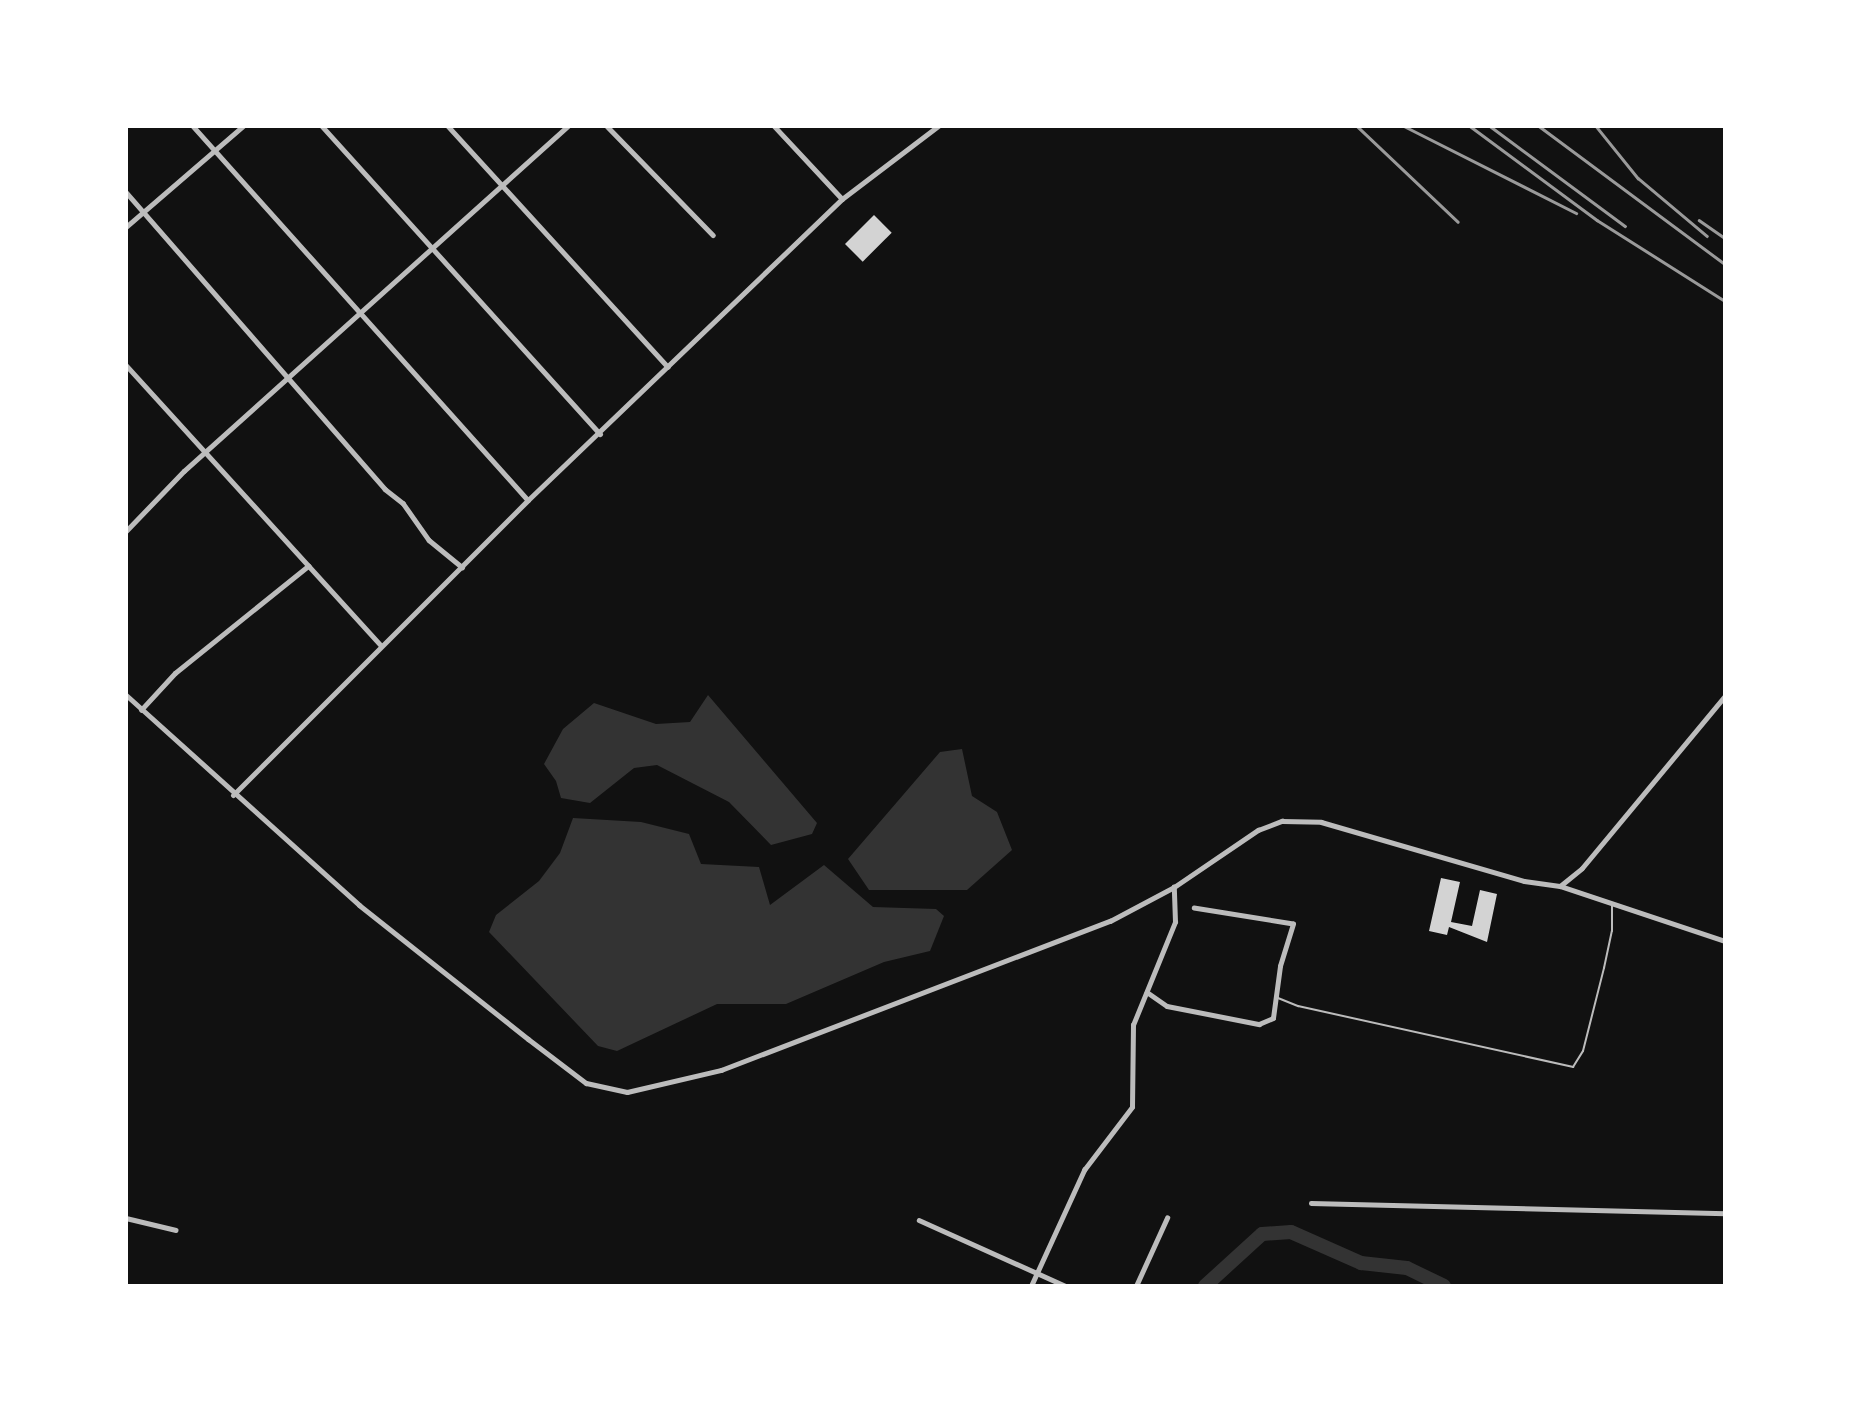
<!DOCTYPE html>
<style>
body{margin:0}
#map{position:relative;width:1851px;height:1412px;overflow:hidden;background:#111;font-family:Arial,sans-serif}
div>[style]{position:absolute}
.water>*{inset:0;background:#333}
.river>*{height:14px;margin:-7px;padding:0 7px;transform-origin:7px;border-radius:7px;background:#333}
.building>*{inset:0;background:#d3d3d3;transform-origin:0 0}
.service>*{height:2px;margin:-1px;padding:0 1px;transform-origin:1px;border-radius:1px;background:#bcbcbc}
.minor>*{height:4.5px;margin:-2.25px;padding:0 2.25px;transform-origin:2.25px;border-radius:2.25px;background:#bcbcbc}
.tertiary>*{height:5px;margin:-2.5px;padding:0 2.5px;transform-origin:2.5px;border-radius:2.5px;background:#bcbcbc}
.rail>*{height:2.5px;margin:-1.25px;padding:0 1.25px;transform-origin:1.25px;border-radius:1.25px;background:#9a9a9a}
span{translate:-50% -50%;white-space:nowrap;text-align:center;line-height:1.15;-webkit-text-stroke:5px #fff;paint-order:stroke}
.frame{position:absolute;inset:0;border:128px solid #fff;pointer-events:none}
</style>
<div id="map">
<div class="water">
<i style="clip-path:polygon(708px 695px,817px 823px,812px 834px,771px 845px,729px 802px,657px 765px,634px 768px,590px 803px,561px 798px,556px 781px,544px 764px,563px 729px,594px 703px,656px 724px,690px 722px)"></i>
<i style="clip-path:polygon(962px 749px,972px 796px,997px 812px,1012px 850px,967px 890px,869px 890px,848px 859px,940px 752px)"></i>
<i style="clip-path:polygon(573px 818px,641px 822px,689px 834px,701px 864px,759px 867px,770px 905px,824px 865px,873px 907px,936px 909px,944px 916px,930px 951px,884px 962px,786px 1004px,717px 1004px,617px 1051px,598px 1046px,489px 932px,496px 915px,539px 881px,560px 853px)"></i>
</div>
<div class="river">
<i style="left:1205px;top:1286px;width:77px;rotate:-42.4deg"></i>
<i style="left:1262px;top:1234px;width:29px;rotate:-4deg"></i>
<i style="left:1291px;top:1232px;width:77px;rotate:23.9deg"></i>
<i style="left:1361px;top:1263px;width:46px;rotate:6.2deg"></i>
<i style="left:1407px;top:1268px;width:41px;rotate:25.9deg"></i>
</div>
<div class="building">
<i style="left:874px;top:215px;width:25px;height:41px;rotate:45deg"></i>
<i style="clip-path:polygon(1441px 878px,1460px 882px,1451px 922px,1472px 926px,1480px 890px,1497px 894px,1487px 942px,1449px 927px,1447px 935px,1429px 931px)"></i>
</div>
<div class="service">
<i style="left:1278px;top:998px;width:22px;rotate:22deg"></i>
<i style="left:1298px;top:1006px;width:282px;rotate:12.5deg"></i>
<i style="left:1573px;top:1067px;width:19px;rotate:-58deg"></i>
<i style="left:1583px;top:1051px;width:86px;rotate:-75.8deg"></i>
<i style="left:1604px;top:968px;width:38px;rotate:-78deg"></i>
<i style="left:1612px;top:931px;width:25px;rotate:-90deg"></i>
</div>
<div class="minor">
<i style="left:193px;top:126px;width:502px;rotate:48.15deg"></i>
<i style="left:322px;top:126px;width:415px;rotate:47.9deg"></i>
<i style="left:448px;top:126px;width:326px;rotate:47.6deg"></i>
<i style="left:607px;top:126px;width:152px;rotate:45.8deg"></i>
<i style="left:126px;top:192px;width:394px;rotate:48.9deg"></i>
<i style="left:385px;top:489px;width:23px;rotate:38deg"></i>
<i style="left:403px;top:503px;width:45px;rotate:54.9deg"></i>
<i style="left:429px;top:540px;width:43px;rotate:39.3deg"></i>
<i style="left:842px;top:199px;width:121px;rotate:-37.2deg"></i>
<i style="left:126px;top:227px;width:155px;rotate:-40.8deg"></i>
<i style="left:126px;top:365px;width:379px;rotate:47.7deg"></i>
<i style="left:126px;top:531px;width:83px;rotate:-46deg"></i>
<i style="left:184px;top:471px;width:516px;rotate:-41.94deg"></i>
<i style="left:141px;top:710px;width:50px;rotate:-47.4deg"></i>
<i style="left:175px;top:673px;width:171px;rotate:-38.8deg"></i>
<i style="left:1560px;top:886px;width:174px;rotate:18.4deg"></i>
<i style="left:1147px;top:992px;width:24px;rotate:35deg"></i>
<i style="left:1167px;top:1006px;width:94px;rotate:11.1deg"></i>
<i style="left:1259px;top:1024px;width:15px;rotate:-23deg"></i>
<i style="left:1273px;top:1018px;width:52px;rotate:-82.3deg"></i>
<i style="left:1280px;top:966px;width:44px;rotate:-72.8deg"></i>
<i style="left:1293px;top:924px;width:100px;rotate:-170.8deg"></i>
<i style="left:1311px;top:1203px;width:414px;rotate:1.4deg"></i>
<i style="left:126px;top:1218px;width:51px;rotate:13.5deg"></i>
<i style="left:919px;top:1220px;width:161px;rotate:24.2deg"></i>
<i style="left:1031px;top:1286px;width:128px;rotate:-65.4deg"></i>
<i style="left:1084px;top:1170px;width:79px;rotate:-52.7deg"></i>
<i style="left:1132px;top:1107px;width:82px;rotate:-89.3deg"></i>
<i style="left:1133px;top:1025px;width:111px;rotate:-67.8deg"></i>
<i style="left:1175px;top:922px;width:35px;rotate:-92deg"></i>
<i style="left:1136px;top:1286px;width:75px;rotate:-65.5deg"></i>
</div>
<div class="tertiary">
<i style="left:126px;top:695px;width:314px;rotate:42deg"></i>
<i style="left:359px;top:905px;width:216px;rotate:38.4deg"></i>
<i style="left:528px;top:1039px;width:73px;rotate:37.2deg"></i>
<i style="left:586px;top:1083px;width:42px;rotate:12.4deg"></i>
<i style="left:627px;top:1092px;width:97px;rotate:-13.2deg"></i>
<i style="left:721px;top:1070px;width:417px;rotate:-21deg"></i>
<i style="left:1110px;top:921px;width:72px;rotate:-28deg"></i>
<i style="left:1174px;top:887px;width:102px;rotate:-34.2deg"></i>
<i style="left:1258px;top:830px;width:26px;rotate:-21deg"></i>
<i style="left:1282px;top:821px;width:39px;rotate:1deg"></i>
<i style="left:1321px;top:822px;width:211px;rotate:16.2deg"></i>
<i style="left:1524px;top:881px;width:36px;rotate:8deg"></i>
<i style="left:1560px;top:886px;width:28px;rotate:-39deg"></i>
<i style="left:1582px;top:868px;width:224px;rotate:-50.3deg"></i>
<i style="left:233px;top:795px;width:417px;rotate:-45deg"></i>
<i style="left:528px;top:500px;width:435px;rotate:-43.8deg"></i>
<i style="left:842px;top:199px;width:100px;rotate:-133deg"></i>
</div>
<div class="rail">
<i style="left:1357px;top:126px;width:139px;rotate:43.5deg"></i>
<i style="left:1404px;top:126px;width:193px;rotate:26.8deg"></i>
<i style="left:1470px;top:126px;width:158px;rotate:36.5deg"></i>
<i style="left:1597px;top:220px;width:151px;rotate:32.3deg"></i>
<i style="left:1490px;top:126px;width:168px;rotate:36.5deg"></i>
<i style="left:1539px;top:126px;width:232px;rotate:36.6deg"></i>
<i style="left:1596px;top:126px;width:67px;rotate:51.1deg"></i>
<i style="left:1638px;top:178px;width:90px;rotate:40deg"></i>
<i style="left:1699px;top:220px;width:32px;rotate:35deg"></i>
</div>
<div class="frame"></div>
</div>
